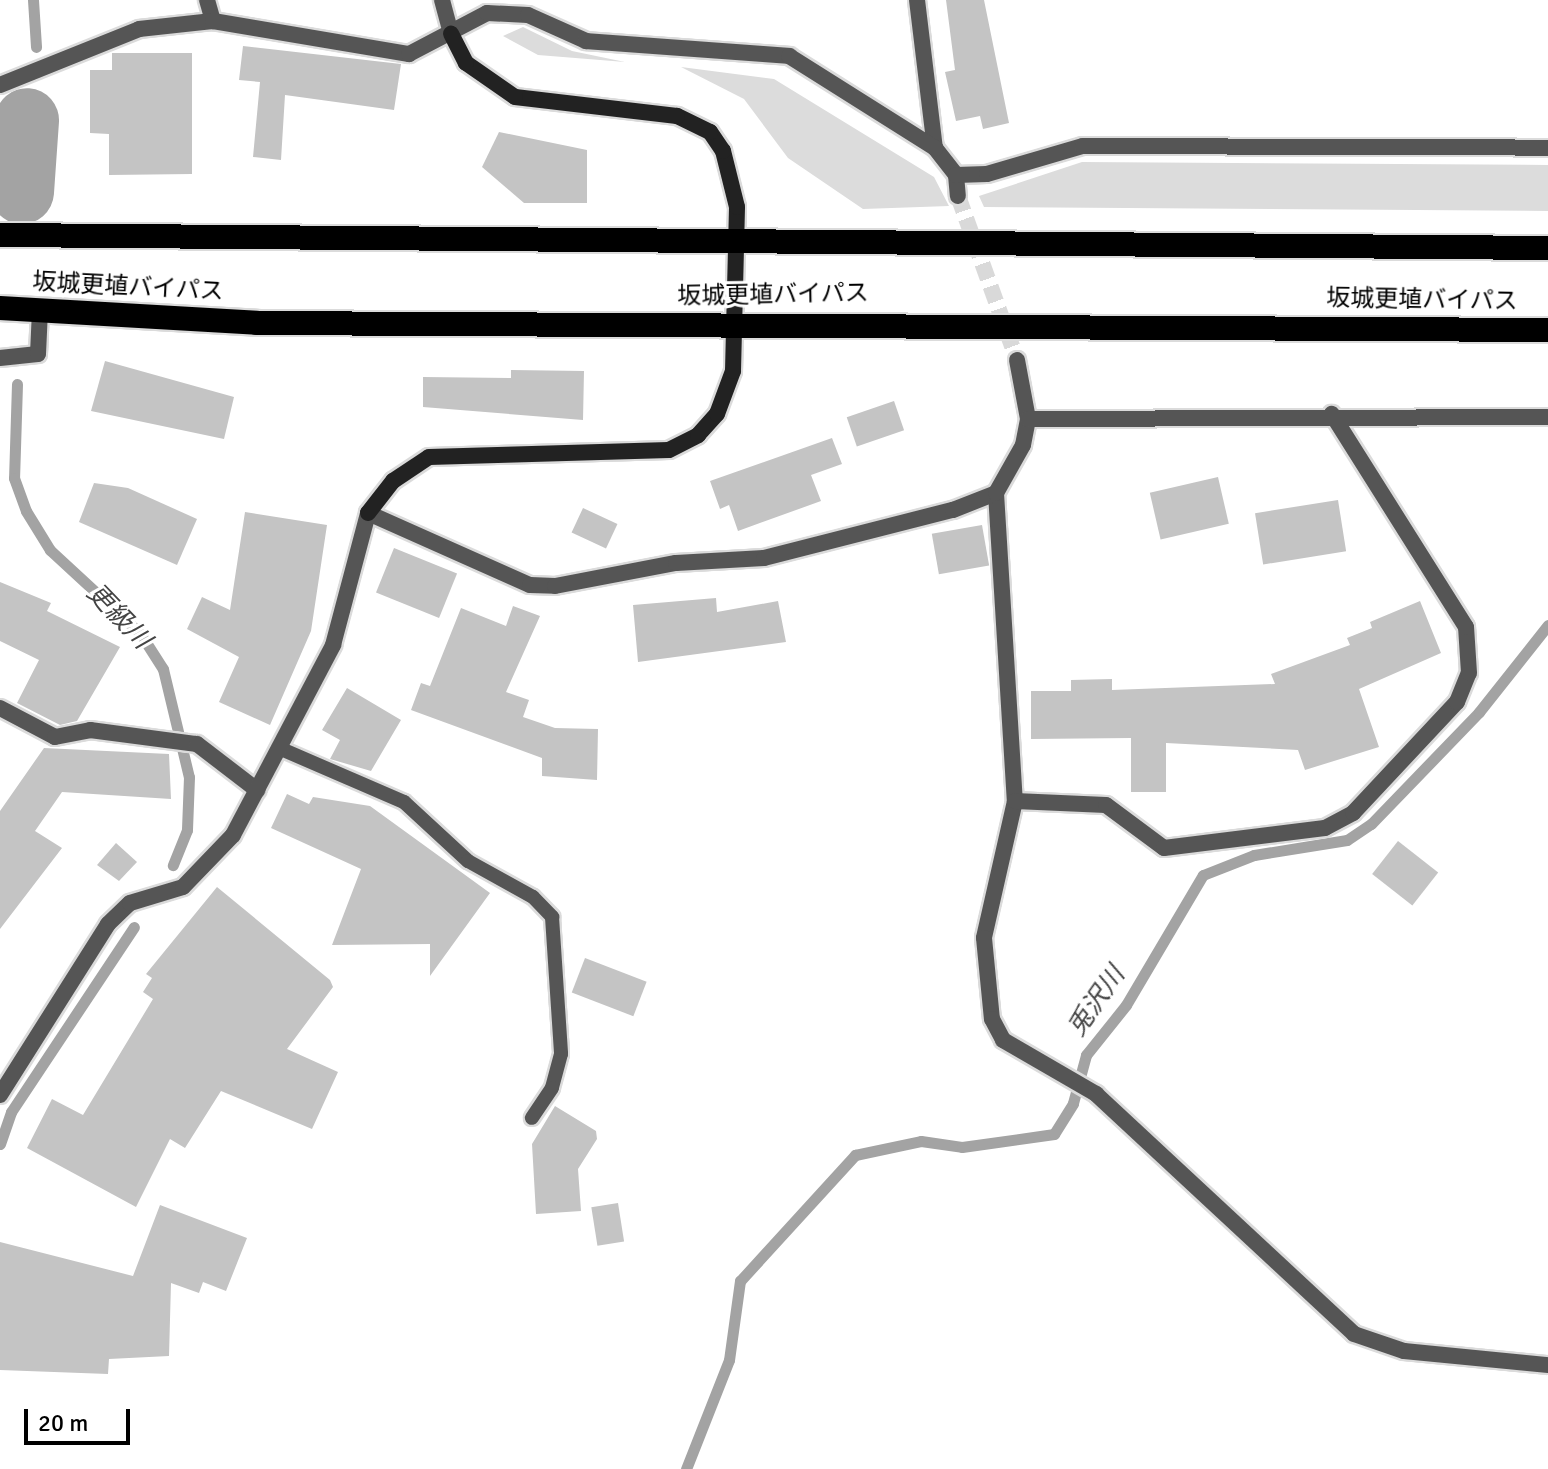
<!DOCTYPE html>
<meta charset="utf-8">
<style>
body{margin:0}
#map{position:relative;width:1548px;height:1469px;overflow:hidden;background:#fff;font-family:Signika,"Noto Sans JP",sans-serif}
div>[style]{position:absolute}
.green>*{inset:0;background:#dcdcdc}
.stream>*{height:11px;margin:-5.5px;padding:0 5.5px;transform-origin:5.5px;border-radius:5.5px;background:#a3a3a3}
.river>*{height:64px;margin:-32px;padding:0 32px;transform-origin:32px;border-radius:32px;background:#a3a3a3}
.building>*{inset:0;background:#c4c4c4;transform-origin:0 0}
.street-tunnel>*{height:16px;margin-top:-8px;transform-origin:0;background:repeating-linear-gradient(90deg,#d9d9d9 0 16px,transparent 0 24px)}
.roads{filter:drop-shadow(2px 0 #dbdbdb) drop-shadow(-2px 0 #dbdbdb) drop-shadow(0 2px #dbdbdb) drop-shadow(0 -2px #dbdbdb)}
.lane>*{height:14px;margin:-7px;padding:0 7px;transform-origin:7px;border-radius:7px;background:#555}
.street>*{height:16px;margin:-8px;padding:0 8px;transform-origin:8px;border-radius:8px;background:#555}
.secondary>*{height:16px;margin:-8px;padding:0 8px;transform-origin:8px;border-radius:8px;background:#222}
.highway>*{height:24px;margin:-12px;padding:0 12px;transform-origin:12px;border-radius:12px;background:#000}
span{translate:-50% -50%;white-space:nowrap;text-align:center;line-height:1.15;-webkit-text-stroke:6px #fff;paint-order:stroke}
.street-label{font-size:24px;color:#000}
.water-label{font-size:26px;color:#444;font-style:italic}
.scale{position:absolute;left:24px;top:1409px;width:106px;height:36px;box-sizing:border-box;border:4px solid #000;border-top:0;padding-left:10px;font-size:24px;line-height:28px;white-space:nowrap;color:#000;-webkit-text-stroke:6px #fff;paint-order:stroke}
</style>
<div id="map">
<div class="green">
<i style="clip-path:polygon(523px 27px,572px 51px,625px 62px,538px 55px,503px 36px)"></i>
<i style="clip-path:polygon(681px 67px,774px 79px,934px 177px,949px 206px,863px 209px,788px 158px,744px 99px)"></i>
<i style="clip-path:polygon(1082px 162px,1548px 165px,1548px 211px,984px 207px,979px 196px)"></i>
</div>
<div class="stream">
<i style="left:33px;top:0;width:47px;rotate:86.3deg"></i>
<i style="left:17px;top:384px;width:94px;rotate:91.8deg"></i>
<i style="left:14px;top:478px;width:35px;rotate:70deg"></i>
<i style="left:26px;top:511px;width:46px;rotate:58.4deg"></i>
<i style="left:50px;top:550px;width:122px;rotate:42.7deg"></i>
<i style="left:140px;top:633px;width:43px;rotate:57.4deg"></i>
<i style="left:163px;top:669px;width:111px;rotate:76.5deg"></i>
<i style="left:189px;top:777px;width:53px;rotate:92.2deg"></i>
<i style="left:187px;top:830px;width:38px;rotate:112deg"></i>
<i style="left:0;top:1144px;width:34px;rotate:-71deg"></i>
<i style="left:11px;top:1112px;width:222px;rotate:-56.4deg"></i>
<i style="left:686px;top:1469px;width:117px;rotate:-68.5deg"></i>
<i style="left:729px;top:1360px;width:80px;rotate:-82.1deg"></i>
<i style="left:740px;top:1281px;width:171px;rotate:-47.6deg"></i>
<i style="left:855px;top:1155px;width:67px;rotate:-12deg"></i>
<i style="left:921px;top:1141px;width:41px;rotate:8.3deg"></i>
<i style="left:962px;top:1147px;width:93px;rotate:-8deg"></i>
<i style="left:1054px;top:1134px;width:36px;rotate:-58deg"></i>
<i style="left:1073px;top:1103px;width:50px;rotate:-74.8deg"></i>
<i style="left:1086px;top:1055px;width:64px;rotate:-51.3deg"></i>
<i style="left:1126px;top:1005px;width:151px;rotate:-59.4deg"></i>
<i style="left:1203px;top:875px;width:55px;rotate:-21.4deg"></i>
<i style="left:1254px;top:855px;width:94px;rotate:-9.2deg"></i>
<i style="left:1347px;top:840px;width:29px;rotate:-34deg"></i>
<i style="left:1371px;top:824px;width:156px;rotate:-46deg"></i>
<i style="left:1479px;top:712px;width:111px;rotate:-51.6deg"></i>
</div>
<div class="river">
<i style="left:22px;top:192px;width:72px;rotate:-86deg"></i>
</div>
<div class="building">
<i style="clip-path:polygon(946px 0,984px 0,1009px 123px,983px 129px,980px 116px,956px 121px,945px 72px,955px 70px)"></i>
<i style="clip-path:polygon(243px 46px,401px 64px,394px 110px,285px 95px,281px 160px,253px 157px,260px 82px,239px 80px)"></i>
<i style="clip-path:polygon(112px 53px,192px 53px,192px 174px,109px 175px,109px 134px,90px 133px,90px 70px,112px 70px)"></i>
<i style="clip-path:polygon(499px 132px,587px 150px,587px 203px,524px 203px,482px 167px)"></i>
<i style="clip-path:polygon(105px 361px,234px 397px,224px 439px,91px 411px)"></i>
<i style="clip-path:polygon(511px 370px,584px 371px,583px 420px,423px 407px,423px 377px,511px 378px)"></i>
<i style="left:894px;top:401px;width:31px;height:50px;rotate:71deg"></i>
<i style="clip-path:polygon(832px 438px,842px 464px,811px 475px,821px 501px,738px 531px,729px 505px,720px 509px,710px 481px)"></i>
<i style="left:1218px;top:477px;width:48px;height:70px;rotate:77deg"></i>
<i style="clip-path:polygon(94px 483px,128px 488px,197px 519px,177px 565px,79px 522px)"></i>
<i style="left:1338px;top:500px;width:52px;height:84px;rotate:81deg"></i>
<i style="left:583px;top:508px;width:38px;height:27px;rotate:25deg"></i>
<i style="clip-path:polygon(245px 512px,327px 525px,311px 631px,270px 725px,219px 702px,239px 657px,187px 629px,202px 597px,230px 610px)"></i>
<i style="left:982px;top:525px;width:41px;height:51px;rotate:80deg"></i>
<i style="left:394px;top:548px;width:68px;height:48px;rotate:22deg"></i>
<i style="clip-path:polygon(0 582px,51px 603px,47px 611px,120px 647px,77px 721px,60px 725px,17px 703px,39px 660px,0 641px)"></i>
<i style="clip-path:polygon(716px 598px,717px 612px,778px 601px,786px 642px,638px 662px,633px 605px)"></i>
<i style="clip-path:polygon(1420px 601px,1441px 653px,1359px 689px,1379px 747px,1305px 770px,1298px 750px,1166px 743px,1166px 792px,1131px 792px,1131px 738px,1031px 739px,1031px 691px,1071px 691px,1071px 680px,1112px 679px,1112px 690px,1275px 684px,1271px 674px,1350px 645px,1347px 638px,1372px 628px,1370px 622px)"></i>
<i style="clip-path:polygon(513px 606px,540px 616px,506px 692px,529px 700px,523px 717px,555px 728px,598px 729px,597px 780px,542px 776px,542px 758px,411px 710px,421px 683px,430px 686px,461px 608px,506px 626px)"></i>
<i style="clip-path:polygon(347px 688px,401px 720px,371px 771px,330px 759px,340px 740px,322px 730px)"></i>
<i style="clip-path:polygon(44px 748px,169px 754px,171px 799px,62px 792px,35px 831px,62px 848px,0 929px,0 811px)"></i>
<i style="clip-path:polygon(287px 794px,309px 804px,313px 797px,370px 806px,490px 893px,430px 976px,430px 944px,332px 945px,361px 869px,271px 828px)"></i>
<i style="left:1398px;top:841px;width:51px;height:42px;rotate:38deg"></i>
<i style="clip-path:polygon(116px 843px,137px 862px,119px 881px,97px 865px)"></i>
<i style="clip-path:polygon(217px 887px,330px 980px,333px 987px,287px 1049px,338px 1072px,312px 1129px,221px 1091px,185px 1148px,170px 1139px,136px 1207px,27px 1148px,52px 1099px,83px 1115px,153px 999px,143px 992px,152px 978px,146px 974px)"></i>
<i style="left:585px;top:958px;width:66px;height:37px;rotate:21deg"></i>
<i style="clip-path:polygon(555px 1106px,596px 1131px,597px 1139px,578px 1169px,581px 1211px,536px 1214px,532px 1144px)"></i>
<i style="left:618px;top:1203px;width:39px;height:27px;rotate:81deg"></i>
<i style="clip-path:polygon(160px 1205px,247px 1238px,226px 1291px,203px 1282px,199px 1293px,171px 1283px,169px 1356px,109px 1359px,108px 1374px,0 1370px,0 1242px,133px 1276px)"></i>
</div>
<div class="street-tunnel">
<i style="left:958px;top:196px;width:174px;rotate:70.2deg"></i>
</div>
<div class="roads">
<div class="lane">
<i style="left:279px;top:748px;width:136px;rotate:23.4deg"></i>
<i style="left:404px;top:802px;width:87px;rotate:42.7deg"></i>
<i style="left:468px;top:861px;width:74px;rotate:29deg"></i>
<i style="left:533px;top:897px;width:28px;rotate:46deg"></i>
<i style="left:552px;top:917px;width:137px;rotate:86.2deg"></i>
<i style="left:561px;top:1054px;width:35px;rotate:105deg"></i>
<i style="left:552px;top:1088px;width:36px;rotate:124deg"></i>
</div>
<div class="street">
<i style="left:207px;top:0;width:22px;rotate:74deg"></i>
<i style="left:442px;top:0;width:35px;rotate:75deg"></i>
<i style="left:917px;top:0;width:149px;rotate:83.1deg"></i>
<i style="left:935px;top:148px;width:34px;rotate:52deg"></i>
<i style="left:956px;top:175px;width:21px;rotate:85deg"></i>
<i style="left:0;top:85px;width:150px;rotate:-21.9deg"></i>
<i style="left:139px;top:29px;width:74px;rotate:-6.2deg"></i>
<i style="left:213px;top:21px;width:199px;rotate:9.6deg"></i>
<i style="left:409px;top:54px;width:88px;rotate:-27.7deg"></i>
<i style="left:487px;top:13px;width:41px;rotate:2.8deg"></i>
<i style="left:528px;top:15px;width:64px;rotate:24.1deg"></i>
<i style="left:586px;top:41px;width:204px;rotate:4.2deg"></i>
<i style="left:789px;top:56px;width:173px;rotate:32.2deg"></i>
<i style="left:956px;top:175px;width:31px;rotate:-2deg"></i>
<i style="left:987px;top:174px;width:100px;rotate:-16.3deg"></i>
<i style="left:1083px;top:146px;width:465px;rotate:0.2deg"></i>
<i style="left:0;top:358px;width:38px;rotate:-6deg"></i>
<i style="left:38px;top:354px;width:44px;rotate:-87.4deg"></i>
<i style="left:1017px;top:360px;width:60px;rotate:79.4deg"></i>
<i style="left:996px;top:493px;width:309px;rotate:86.5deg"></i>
<i style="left:1015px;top:801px;width:140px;rotate:102.8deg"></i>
<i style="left:984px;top:938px;width:81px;rotate:84.4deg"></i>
<i style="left:992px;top:1019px;width:24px;rotate:62deg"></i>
<i style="left:1003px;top:1040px;width:108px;rotate:30.1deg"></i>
<i style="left:1096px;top:1094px;width:352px;rotate:42.9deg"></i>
<i style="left:1354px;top:1334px;width:53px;rotate:18.8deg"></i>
<i style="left:1404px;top:1351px;width:145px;rotate:5.6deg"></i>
<i style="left:0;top:708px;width:62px;rotate:27.8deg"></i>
<i style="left:55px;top:737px;width:36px;rotate:-11deg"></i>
<i style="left:90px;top:730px;width:108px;rotate:7.5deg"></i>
<i style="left:197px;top:744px;width:76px;rotate:37.5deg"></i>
<i style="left:1015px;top:801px;width:91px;rotate:2.5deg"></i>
<i style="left:1106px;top:805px;width:72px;rotate:36.6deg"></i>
<i style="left:1164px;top:848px;width:162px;rotate:-7.1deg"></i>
<i style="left:1325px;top:828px;width:32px;rotate:-28deg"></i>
<i style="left:1353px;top:813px;width:152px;rotate:-46.9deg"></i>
<i style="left:1457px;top:702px;width:31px;rotate:-68deg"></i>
<i style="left:1469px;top:673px;width:46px;rotate:-93.7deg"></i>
<i style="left:1466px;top:627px;width:252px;rotate:-122.2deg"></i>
<i style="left:0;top:1095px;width:202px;rotate:-57.7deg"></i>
<i style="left:108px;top:924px;width:30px;rotate:-44deg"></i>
<i style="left:130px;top:903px;width:55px;rotate:-16.8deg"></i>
<i style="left:183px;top:887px;width:72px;rotate:-46.1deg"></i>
<i style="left:233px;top:835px;width:215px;rotate:-62.2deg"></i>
<i style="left:333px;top:645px;width:137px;rotate:-75.1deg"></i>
<i style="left:368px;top:513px;width:177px;rotate:24deg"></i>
<i style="left:530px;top:585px;width:25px;rotate:2deg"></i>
<i style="left:555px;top:586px;width:123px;rotate:-10.8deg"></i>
<i style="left:676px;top:563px;width:88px;rotate:-3.3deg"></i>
<i style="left:764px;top:558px;width:195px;rotate:-14.3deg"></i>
<i style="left:953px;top:510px;width:46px;rotate:-21.6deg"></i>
<i style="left:996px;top:493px;width:55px;rotate:-60.6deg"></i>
<i style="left:1023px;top:445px;width:26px;rotate:-79deg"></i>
<i style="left:1028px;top:419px;width:520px;rotate:-0.22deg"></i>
</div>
<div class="secondary">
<i style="left:368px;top:513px;width:41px;rotate:-52deg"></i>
<i style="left:393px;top:481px;width:43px;rotate:-33.7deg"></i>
<i style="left:429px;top:457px;width:240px;rotate:-1.7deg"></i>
<i style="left:669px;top:450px;width:33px;rotate:-27deg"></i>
<i style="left:698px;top:435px;width:28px;rotate:-48deg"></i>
<i style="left:717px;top:414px;width:46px;rotate:-69.6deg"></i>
<i style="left:733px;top:371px;width:164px;rotate:-88.6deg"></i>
<i style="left:737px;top:207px;width:58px;rotate:-104deg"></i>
<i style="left:723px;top:151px;width:23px;rotate:-124deg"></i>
<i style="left:710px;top:132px;width:37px;rotate:-154deg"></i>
<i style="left:677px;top:116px;width:163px;rotate:-173.3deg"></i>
<i style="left:515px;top:97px;width:60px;rotate:-145.2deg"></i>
<i style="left:466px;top:63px;width:33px;rotate:-117deg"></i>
</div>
<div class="highway">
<i style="left:0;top:235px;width:1548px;rotate:0.48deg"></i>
<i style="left:0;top:308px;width:257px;rotate:3.3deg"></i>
<i style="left:257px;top:323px;width:1291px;rotate:0.31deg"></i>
</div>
</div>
<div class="street-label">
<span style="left:128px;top:287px;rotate:3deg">坂城更埴バイパス</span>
<span style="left:773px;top:295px;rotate:-1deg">坂城更埴バイパス</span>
<span style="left:1422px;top:300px;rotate:1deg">坂城更埴バイパス</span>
</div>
<div class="water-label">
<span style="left:118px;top:617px;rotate:46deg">更級川</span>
<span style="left:1097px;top:1002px;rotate:-55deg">兎沢川</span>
</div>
<div class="scale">20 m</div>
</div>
